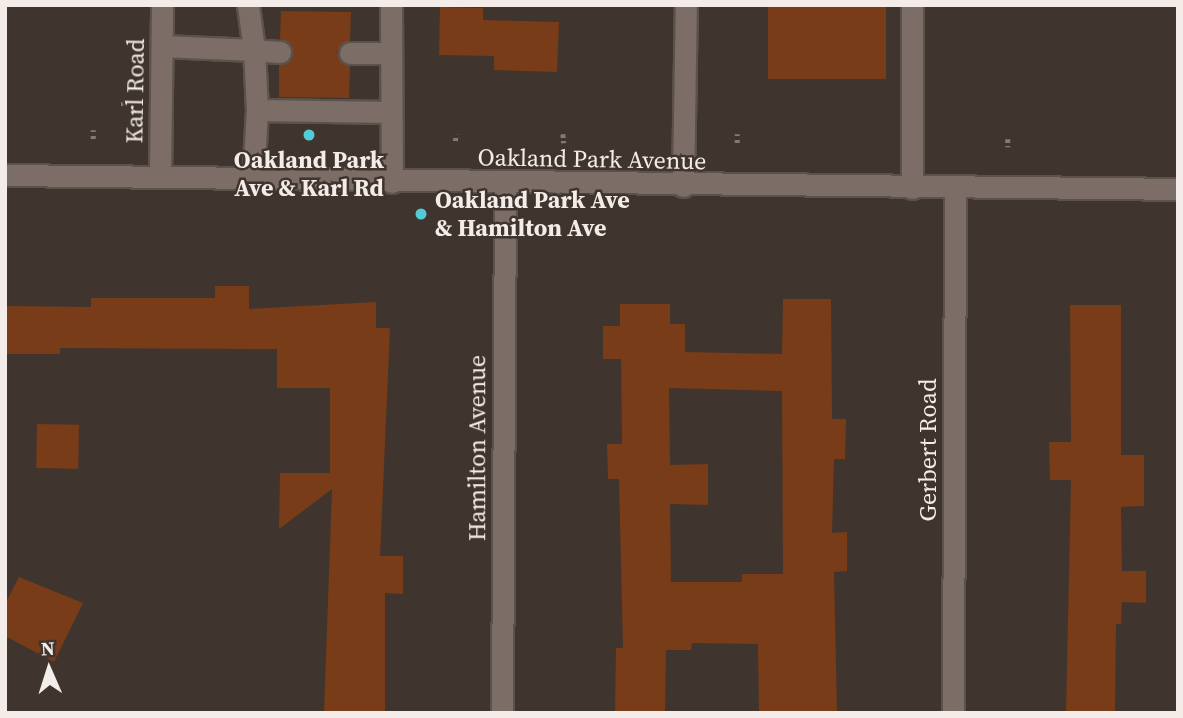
<!DOCTYPE html>
<style>
body{margin:0}
#map{position:relative;width:1183px;height:718px;overflow:hidden;background:#40342e;font-family:"Source Serif 4",serif}
div>[style]{position:absolute}
.building>*{inset:0;background:#783c18;transform-origin:0 0}
.path>*{height:4.5px;margin-top:-2.25px;transform-origin:0;background:repeating-linear-gradient(90deg,#847a74 0 3.5px,transparent 0 7px)}
.roads{filter:drop-shadow(2px 0 #5c524d) drop-shadow(-2px 0 #5c524d) drop-shadow(0 2px #5c524d) drop-shadow(0 -2px #5c524d)}
.lane>*{height:21px;margin:-10.5px;padding:0 10.5px;transform-origin:10.5px;border-radius:10.5px;background:#7c6e67}
.street>*{height:21px;margin:-10.5px;padding:0 10.5px;transform-origin:10.5px;border-radius:10.5px;background:#7c6e67}
.secondary>*{height:21px;margin:-10.5px;padding:0 10.5px;transform-origin:10.5px;border-radius:10.5px;background:#7c6e67}
.dots>*{width:19px;height:19px;translate:-50% -50%;box-sizing:border-box;border:4px solid #40342e;border-radius:50%}
span{translate:-50% -50%;white-space:nowrap;text-align:center;line-height:1.15;-webkit-text-stroke:5px #40342e;paint-order:stroke}
.street-label{font-size:24px;color:#f4ece8}
.poi-label{font-size:24px;color:#f4ece8;font-weight:700}
.left{translate:0 -50%;text-align:left}
.frame{position:absolute;inset:0;border:7px solid #f4ece8;pointer-events:none}
.north{position:absolute;left:14px;top:634px;width:70px;height:70px;-webkit-text-stroke:5px #40342e;paint-order:stroke;rotate:357deg;font-size:19px;font-weight:700;line-height:28px;text-align:center;color:#f4ece8}
.north::after{content:'';display:block;margin:auto;width:24px;height:32px;background:#f4ece8;clip-path:polygon(50% 0,100% 100%,50% 72%,0 100%)}
</style>
<div id="map">
<div class="building">
<i style="left:768px;top:5px;width:118px;height:74px"></i>
<i style="clip-path:polygon(440px 7px,483px 8px,483px 20px,559px 22px,557px 72px,494px 70px,494px 56px,439px 55px)"></i>
<i style="clip-path:polygon(281px 11px,351px 12px,350px 40px,337px 52px,350px 66px,349px 98px,279px 97px,279px 65px,293px 52px,280px 39px)"></i>
<i style="clip-path:polygon(215px 286px,249px 286px,249px 309px,376px 302px,376px 328px,390px 328px,380px 556px,403px 556px,403px 594px,385px 593px,385px 712px,324px 712px,332px 489px,279px 529px,280px 473px,330px 473px,330px 388px,277px 388px,277px 349px,60px 348px,60px 354px,5px 354px,5px 306px,91px 307px,91px 298px,215px 298px)"></i>
<i style="clip-path:polygon(evenodd,783px 299px,831px 299px,832px 419px,846px 419px,845px 459px,834px 459px,832px 533px,847px 532px,847px 571px,834px 572px,837px 713px,759px 713px,758px 644px,692px 643px,691px 650px,666px 650px,665px 713px,615px 713px,616px 648px,623px 648px,619px 479px,608px 479px,607px 444px,622px 444px,621px 359px,603px 359px,603px 326px,620px 326px,620px 304px,670px 304px,670px 324px,685px 324px,685px 352px,782px 354px,783px 299px,669px 388px,782px 391px,783px 574px,742px 574px,742px 582px,671px 582px,670px 504px,708px 505px,708px 464px,670px 465px,669px 388px)"></i>
<i style="clip-path:polygon(1070px 305px,1121px 305px,1121px 455px,1144px 455px,1144px 506px,1121px 507px,1122px 571px,1146px 571px,1146px 603px,1122px 602px,1121px 624px,1116px 624px,1115px 713px,1066px 713px,1071px 480px,1050px 480px,1049px 442px,1071px 442px)"></i>
<i style="left:37px;top:424px;width:42px;height:44px;rotate:1deg"></i>
<i style="clip-path:polygon(19px 577px,83px 603px,54px 662px,5px 636px,5px 604px)"></i>
</div>
<div class="path">
<i style="left:121px;top:104px;width:7px"></i>
<i style="left:563px;top:134px;width:9px;rotate:84deg"></i>
<i style="left:93px;top:139px;width:9px;rotate:-90deg"></i>
<i style="left:1008px;top:139px;width:8px;rotate:90deg"></i>
<i style="left:455px;top:141px;width:7px;rotate:-82deg"></i>
<i style="left:737px;top:143px;width:9px;rotate:-90deg"></i>
</div>
<div class="roads">
<div class="lane">
<i style="left:391px;top:5px;width:177px;rotate:89.7deg"></i>
<i style="left:162px;top:46px;width:92px;rotate:2.5deg"></i>
<i style="left:254px;top:50px;width:45px;rotate:-97.6deg"></i>
<i style="left:280px;top:52px;width:26px;rotate:-176deg"></i>
<i style="left:254px;top:50px;width:60px;rotate:87.1deg"></i>
<i style="left:257px;top:110px;width:134px;rotate:0.9deg"></i>
<i style="left:350px;top:53px;width:41px"></i>
<i style="left:253px;top:179px;width:69px;rotate:-86.7deg"></i>
<i style="left:912px;top:188px;width:183px;rotate:-90deg"></i>
</div>
<div class="street">
<i style="left:683px;top:186px;width:181px;rotate:-89.1deg"></i>
<i style="left:502px;top:713px;width:528px;rotate:-89.67deg"></i>
<i style="left:953px;top:713px;width:525px;rotate:-89.78deg"></i>
</div>
<div class="secondary">
<i style="left:5px;top:175px;width:1173px;rotate:0.68deg"></i>
<i style="left:160px;top:177px;width:172px;rotate:-89.3deg"></i>
</div>
</div>
<div class="dots">
<i style="left:309px;top:135px;background:#52ccd6"></i>
<i style="left:421px;top:214px;background:#52ccd6"></i>
</div>
<div class="street-label">
<span style="left:135px;top:91px;rotate:-89deg">Karl Road</span>
<span style="left:592px;top:159px;rotate:1deg">Oakland Park Avenue</span>
<span style="left:477px;top:448px;rotate:-90deg">Hamilton Avenue</span>
<span style="left:928px;top:450px;rotate:-90deg">Gerbert Road</span>
</div>
<div class="poi-label">
<span style="left:309px;top:174px">Oakland Park<br>Ave &amp; Karl Rd</span>
<span class="left" style="left:435px;top:214px">Oakland Park Ave<br>&amp; Hamilton Ave</span>
</div>
<div class="frame"></div>
<div class="north">N</div>
</div>
